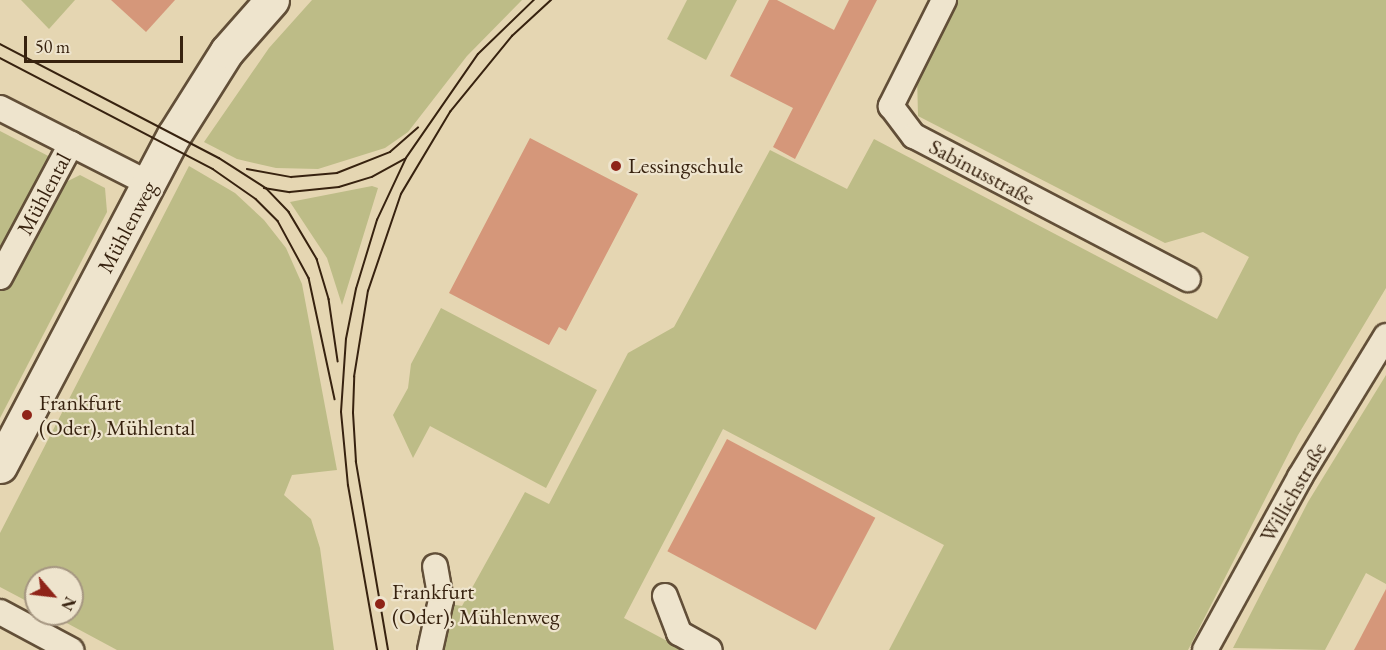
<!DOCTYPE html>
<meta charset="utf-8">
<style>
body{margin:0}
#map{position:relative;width:1386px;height:650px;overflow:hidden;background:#e5d6b2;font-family:"EB Garamond",serif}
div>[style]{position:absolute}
.green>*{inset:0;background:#bdbc87}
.building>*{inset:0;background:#d5977a;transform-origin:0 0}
.roads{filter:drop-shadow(2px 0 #624f38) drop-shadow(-2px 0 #624f38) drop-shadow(0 2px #624f38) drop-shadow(0 -2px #624f38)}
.street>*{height:24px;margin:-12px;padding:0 12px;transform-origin:12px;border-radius:12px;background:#eee4cd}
.secondary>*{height:33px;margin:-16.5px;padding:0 16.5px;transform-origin:16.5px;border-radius:16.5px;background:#eee4cd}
.tram>*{height:1.5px;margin:-0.75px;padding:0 0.75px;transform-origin:0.75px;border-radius:0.75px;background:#37220f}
.dots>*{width:16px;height:16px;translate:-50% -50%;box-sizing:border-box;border:3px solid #eee4cd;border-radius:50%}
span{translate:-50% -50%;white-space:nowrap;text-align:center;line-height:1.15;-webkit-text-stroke:4.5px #eee4cd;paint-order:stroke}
.poi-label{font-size:22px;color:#37220f}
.left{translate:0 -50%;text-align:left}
.street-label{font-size:22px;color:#37220f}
.north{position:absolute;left:24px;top:566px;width:60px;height:60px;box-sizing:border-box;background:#eee4cd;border:2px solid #a59681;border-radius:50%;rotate:118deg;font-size:16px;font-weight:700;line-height:24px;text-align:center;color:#37220f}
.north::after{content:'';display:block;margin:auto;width:21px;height:27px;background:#8f2418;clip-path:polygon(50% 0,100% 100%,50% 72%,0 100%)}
.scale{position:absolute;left:24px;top:36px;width:159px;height:27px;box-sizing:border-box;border:3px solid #37220f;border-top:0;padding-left:8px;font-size:18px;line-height:21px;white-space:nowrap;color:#37220f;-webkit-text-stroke:4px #eee4cd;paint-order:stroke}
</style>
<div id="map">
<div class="green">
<i style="clip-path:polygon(21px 0,75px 0,49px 29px)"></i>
<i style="clip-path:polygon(312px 0,522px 0,467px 56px,408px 132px,385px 148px,318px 169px,276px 168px,237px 159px,204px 142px,269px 48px)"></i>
<i style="clip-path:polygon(687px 0,737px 0,706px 60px,667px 39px)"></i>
<i style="clip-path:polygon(955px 0,1386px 0,1386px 288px,1298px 435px,1188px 650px,889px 650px,944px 545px,723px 429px,624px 618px,684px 650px,440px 650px,449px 604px,462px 606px,525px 492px,549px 504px,628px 353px,674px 327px,770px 150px,847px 189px,874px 139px,1217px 319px,1249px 257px,1203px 232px,1165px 243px,918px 116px,917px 75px)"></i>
<i style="clip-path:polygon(0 131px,56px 160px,0 263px)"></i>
<i style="clip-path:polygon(189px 166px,235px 193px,264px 220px,286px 248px,302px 284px,337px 470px,292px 475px,284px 495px,311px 519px,320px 548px,334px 650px,117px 650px,50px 614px,72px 614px,72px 578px,36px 578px,36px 606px,0 587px,0 533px)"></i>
<i style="clip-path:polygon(80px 175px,105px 188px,107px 212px,0 418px,0 288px,54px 188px)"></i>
<i style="clip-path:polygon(372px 186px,378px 188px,342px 305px,327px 258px,290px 202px)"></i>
<i style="clip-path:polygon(441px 308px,597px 390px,546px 488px,430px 426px,413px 458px,393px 415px,408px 388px,411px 364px)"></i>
<i style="clip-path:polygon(1386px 375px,1386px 584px,1366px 573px,1325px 650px,1233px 648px,1308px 502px)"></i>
</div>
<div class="building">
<i style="clip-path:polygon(111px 0,175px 0,146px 32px)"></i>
<i style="clip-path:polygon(769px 0,777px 0,834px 30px,849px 0,877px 0,795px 159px,773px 147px,793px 108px,730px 76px)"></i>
<i style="clip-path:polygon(530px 138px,638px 194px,566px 331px,559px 327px,549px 345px,449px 293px)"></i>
<i style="left:727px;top:439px;width:168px;height:127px;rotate:28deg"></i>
<i style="clip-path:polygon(1386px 589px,1386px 650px,1354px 650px)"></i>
</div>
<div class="roads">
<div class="street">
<i style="left:944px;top:0;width:119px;rotate:116.6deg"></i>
<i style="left:891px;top:106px;width:38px;rotate:53deg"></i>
<i style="left:914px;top:136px;width:309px;rotate:27.6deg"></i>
<i style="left:0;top:108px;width:168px;rotate:26.9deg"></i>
<i style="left:0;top:277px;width:151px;rotate:-61.9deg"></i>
<i style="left:665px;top:596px;width:40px;rotate:69deg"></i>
<i style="left:679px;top:633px;width:35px;rotate:29deg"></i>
<i style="left:0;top:612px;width:81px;rotate:28.2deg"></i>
<i style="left:430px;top:650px;width:51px;rotate:-77.6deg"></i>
<i style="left:441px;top:600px;width:34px;rotate:-100deg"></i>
<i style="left:1205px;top:650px;width:197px;rotate:-61.2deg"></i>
<i style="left:1300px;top:477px;width:165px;rotate:-58.6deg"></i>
</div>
<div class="secondary">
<i style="left:0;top:466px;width:374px;rotate:-62.3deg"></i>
<i style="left:174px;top:135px;width:99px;rotate:-57.8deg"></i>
<i style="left:227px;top:51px;width:68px;rotate:-48.6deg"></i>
</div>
</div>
<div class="tram">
<i style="left:0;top:44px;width:247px;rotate:27.5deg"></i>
<i style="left:219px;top:158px;width:56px;rotate:32.6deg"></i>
<i style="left:266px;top:188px;width:33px;rotate:46deg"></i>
<i style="left:289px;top:212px;width:55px;rotate:59.2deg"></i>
<i style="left:317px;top:259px;width:42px;rotate:73.3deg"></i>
<i style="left:329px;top:299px;width:63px;rotate:81.7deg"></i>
<i style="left:0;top:58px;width:240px;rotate:27.5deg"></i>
<i style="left:213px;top:169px;width:52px;rotate:34.9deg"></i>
<i style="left:256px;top:199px;width:31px;rotate:45deg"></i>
<i style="left:278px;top:221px;width:65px;rotate:61.5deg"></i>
<i style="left:309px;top:278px;width:124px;rotate:77.9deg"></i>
<i style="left:247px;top:169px;width:45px;rotate:10.3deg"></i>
<i style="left:291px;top:177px;width:46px;rotate:-5deg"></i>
<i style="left:337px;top:173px;width:57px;rotate:-21.6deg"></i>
<i style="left:390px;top:152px;width:37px;rotate:-41deg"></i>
<i style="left:264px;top:188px;width:26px;rotate:9deg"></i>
<i style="left:290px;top:192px;width:49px;rotate:-5.8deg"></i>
<i style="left:339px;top:187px;width:34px;rotate:-17deg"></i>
<i style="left:372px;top:177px;width:37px;rotate:-29deg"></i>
<i style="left:377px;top:650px;width:167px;rotate:-100deg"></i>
<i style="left:348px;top:486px;width:74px;rotate:-95.4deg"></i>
<i style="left:341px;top:412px;width:73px;rotate:-86.1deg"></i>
<i style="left:346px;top:339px;width:51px;rotate:-78.7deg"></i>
<i style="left:356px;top:289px;width:72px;rotate:-73.1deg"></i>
<i style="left:377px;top:220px;width:68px;rotate:-64.9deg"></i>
<i style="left:406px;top:158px;width:126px;rotate:-55.3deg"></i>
<i style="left:478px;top:54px;width:78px;rotate:-44deg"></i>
<i style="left:388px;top:650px;width:191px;rotate:-99.7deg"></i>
<i style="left:356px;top:462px;width:49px;rotate:-93.5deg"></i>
<i style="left:353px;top:413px;width:36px;rotate:-88deg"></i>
<i style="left:354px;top:377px;width:87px;rotate:-80.8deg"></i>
<i style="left:368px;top:291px;width:102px;rotate:-71.2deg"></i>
<i style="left:401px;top:194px;width:96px;rotate:-59.1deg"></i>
<i style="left:450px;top:112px;width:98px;rotate:-50.8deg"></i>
<i style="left:512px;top:36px;width:53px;rotate:-42.7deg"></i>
</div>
<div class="dots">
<i style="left:616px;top:166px;background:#8f2418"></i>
<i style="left:27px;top:415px;background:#8f2418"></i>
<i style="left:380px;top:604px;background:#8f2418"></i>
</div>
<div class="poi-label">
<span class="left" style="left:628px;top:166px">Lessingschule</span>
<span class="left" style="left:39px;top:415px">Frankfurt<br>(Oder), Mühlental</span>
<span class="left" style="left:392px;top:604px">Frankfurt<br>(Oder), Mühlenweg</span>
</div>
<div class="street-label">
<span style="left:982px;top:172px;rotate:28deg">Sabinusstraße</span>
<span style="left:44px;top:194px;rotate:-62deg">Mühlental</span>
<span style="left:127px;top:227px;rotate:-62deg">Mühlenweg</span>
<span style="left:1293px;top:492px;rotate:-60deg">Willichstraße</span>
</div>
<div class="north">N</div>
<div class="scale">50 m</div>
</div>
